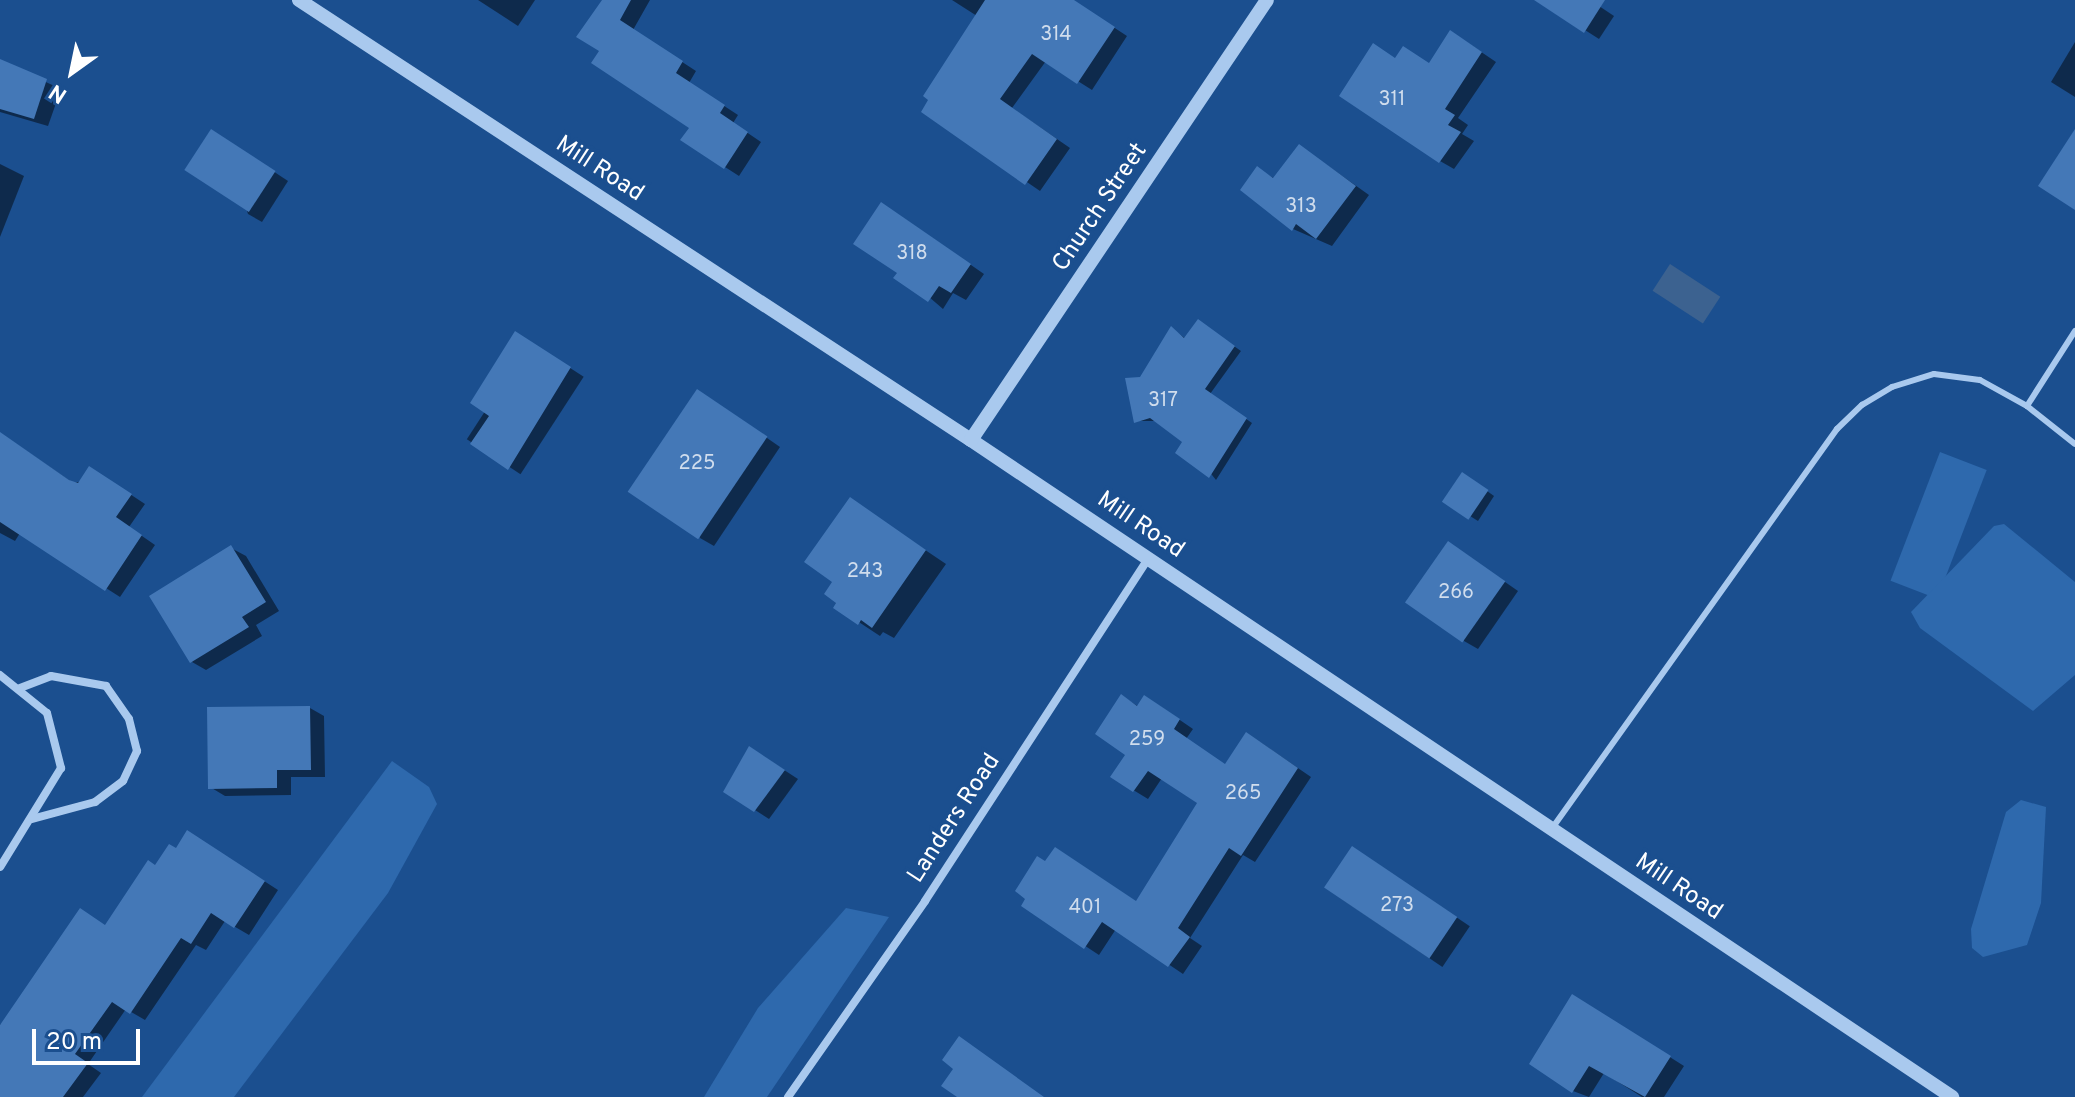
<!DOCTYPE html>
<style>
body{margin:0}
#map{position:relative;width:2075px;height:1097px;overflow:hidden;background:#1b4f8f;font-family:Overpass,sans-serif}
div>[style]{position:absolute}
.green>*{inset:0;background:#2e69ad;transform-origin:0 0}
.water>*{inset:0;background:#3c6290;transform-origin:0 0}
.shadow>*{inset:0;background:#0007;transform-origin:0 0}
.building>*{inset:0;background:#4478b7;transform-origin:0 0}
.service>*{height:6px;margin:-3px;padding:0 3px;transform-origin:3px;border-radius:3px;background:#a9c9ee}
.minor>*{height:8px;margin:-4px;padding:0 4px;transform-origin:4px;border-radius:4px;background:#a9c9ee}
.tertiary>*{height:14px;margin:-7px;padding:0 7px;transform-origin:7px;border-radius:7px;background:#a9c9ee}
span{translate:-50% -50%;white-space:nowrap;text-align:center;line-height:1.15;-webkit-text-stroke:7px #1b4f8f;paint-order:stroke}
.number-label{font-size:20px;color:#d0dded}
.number-label span{-webkit-text-stroke-width:0}
.street-label{font-size:24px;color:#fff}
.north{position:absolute;left:32px;top:32px;width:80px;height:80px;-webkit-text-stroke:6px #1b4f8f;paint-order:stroke;rotate:213deg;font-size:22px;font-weight:700;line-height:32px;text-align:center;color:#fff}
.north::after{content:'';display:block;margin:auto;width:28px;height:36px;background:#fff;clip-path:polygon(50% 0,100% 100%,50% 72%,0 100%)}
.scale{position:absolute;left:32px;top:1029px;width:108px;height:36px;box-sizing:border-box;border:4px solid #fff;border-top:0;padding-left:10px;font-size:24px;line-height:28px;white-space:nowrap;color:#fff;-webkit-text-stroke:6px #1b4f8f;paint-order:stroke}
</style>
<div id="map">
<div class="green">
<i style="left:1940px;top:452px;width:50px;height:138px;rotate:21deg"></i>
<i style="clip-path:polygon(2004px 524px,2075px 582px,2075px 675px,2033px 711px,1920px 628px,1911px 612px,1994px 526px)"></i>
<i style="clip-path:polygon(392px 761px,429px 787px,437px 804px,388px 893px,234px 1097px,142px 1097px)"></i>
<i style="clip-path:polygon(2021px 800px,2046px 807px,2041px 903px,2027px 945px,1983px 957px,1972px 948px,1971px 929px,2006px 812px)"></i>
<i style="clip-path:polygon(846px 908px,889px 917px,767px 1097px,704px 1097px,758px 1008px)"></i>
</div>
<div class="water">
<i style="left:1670px;top:264px;width:60px;height:32px;rotate:33deg"></i>
</div>
<div class="shadow">
<i style="clip-path:polygon(478px 0,535px 0,518px 26px)"></i>
<i style="clip-path:polygon(604px 0,650px 0,633px 30px,696px 71px,689px 83px,738px 115px,733px 123px,761px 142px,739px 176px,683px 140px,691px 127px,602px 51px)"></i>
<i style="clip-path:polygon(952px 0,1072px 0,1127px 36px,1092px 90px,1046px 61px,1012px 108px,1070px 148px,1040px 191px,923px 111px,977px 16px)"></i>
<i style="clip-path:polygon(1538px 0,1590px 0,1614px 16px,1599px 39px)"></i>
<i style="clip-path:polygon(1465px 41px,1496px 62px,1458px 118px,1468px 125px,1462px 134px,1474px 141px,1454px 169px,1440px 161px,1396px 60px,1436px 70px)"></i>
<i style="clip-path:polygon(2075px 42px,2075px 97px,2051px 82px)"></i>
<i style="clip-path:polygon(0 61px,61px 89px,48px 126px,0 112px)"></i>
<i style="clip-path:polygon(226px 140px,288px 181px,262px 222px,248px 214px)"></i>
<i style="clip-path:polygon(1300px 146px,1369px 195px,1332px 246px,1293px 229px,1243px 190px,1257px 168px,1275px 179px)"></i>
<i style="clip-path:polygon(0 164px,24px 176px,0 237px)"></i>
<i style="clip-path:polygon(896px 213px,984px 274px,966px 300px,953px 293px,943px 309px,900px 272px)"></i>
<i style="clip-path:polygon(1205px 326px,1241px 351px,1210px 394px,1252px 423px,1216px 480px,1185px 441px,1157px 421px,1136px 421px,1141px 379px,1178px 333px,1186px 339px)"></i>
<i style="left:530px;top:342px;width:64px;height:116px;rotate:33deg"></i>
<i style="clip-path:polygon(712px 400px,780px 447px,714px 546px,700px 538px)"></i>
<i style="clip-path:polygon(0 433px,73px 483px,104px 477px,145px 504px,129px 527px,155px 545px,120px 597px,20px 533px,15px 541px,0 533px)"></i>
<i style="clip-path:polygon(1469px 478px,1494px 496px,1478px 521px,1446px 501px)"></i>
<i style="clip-path:polygon(851px 500px,946px 564px,894px 638px,883px 632px,880px 636px,836px 607px,835px 582px)"></i>
<i style="clip-path:polygon(231px 548px,246px 556px,279px 611px,256px 625px,262px 636px,206px 670px,192px 662px)"></i>
<i style="clip-path:polygon(1462px 552px,1518px 591px,1478px 649px,1464px 641px)"></i>
<i style="clip-path:polygon(1122px 696px,1139px 707px,1158px 705px,1193px 729px,1186px 739px,1226px 766px,1260px 742px,1311px 777px,1255px 862px,1243px 855px,1190px 938px,1202px 946px,1183px 974px,1116px 929px,1099px 955px,1023px 905px,1137px 902px,1200px 802px,1162px 778px,1148px 799px,1112px 777px,1128px 754px)"></i>
<i style="clip-path:polygon(310px 708px,324px 716px,325px 777px,291px 777px,291px 795px,225px 796px,210px 787px)"></i>
<i style="clip-path:polygon(764px 757px,798px 779px,769px 819px,755px 810px)"></i>
<i style="clip-path:polygon(202px 841px,278px 890px,249px 935px,225px 921px,206px 950px,196px 945px,145px 1020px,126px 1009px,88px 1064px,101px 1073px,83px 1097px,0 1097px,0 1025px,107px 927px,156px 867px,177px 850px)"></i>
<i style="left:1367px;top:857px;width:124px;height:49px;rotate:34deg"></i>
<i style="clip-path:polygon(1586px 1004px,1684px 1066px,1664px 1097px,1642px 1097px,1604px 1073px,1589px 1097px,1573px 1091px)"></i>
</div>
<div class="building">
<i style="clip-path:polygon(602px 0,631px 0,620px 20px,683px 61px,676px 73px,725px 105px,720px 113px,748px 132px,724px 169px,680px 140px,689px 128px,591px 63px,599px 51px,576px 37px)"></i>
<i style="clip-path:polygon(985px 0,1074px 0,1115px 27px,1077px 84px,1032px 54px,1000px 99px,1057px 139px,1025px 185px,921px 112px,928px 100px,923px 96px)"></i>
<i style="clip-path:polygon(1534px 0,1605px 0,1584px 33px)"></i>
<i style="clip-path:polygon(1450px 30px,1482px 52px,1445px 109px,1455px 115px,1448px 125px,1461px 132px,1439px 163px,1339px 96px,1373px 43px,1395px 58px,1403px 46px,1429px 63px)"></i>
<i style="clip-path:polygon(0 59px,47px 79px,34px 119px,0 109px)"></i>
<i style="left:211px;top:129px;width:77px;height:49px;rotate:33deg"></i>
<i style="clip-path:polygon(2075px 129px,2075px 210px,2038px 186px)"></i>
<i style="clip-path:polygon(1299px 144px,1356px 186px,1316px 239px,1296px 224px,1292px 231px,1240px 190px,1257px 166px,1273px 178px)"></i>
<i style="clip-path:polygon(881px 202px,971px 264px,951px 293px,939px 286px,928px 302px,893px 278px,897px 273px,853px 244px)"></i>
<i style="clip-path:polygon(1198px 319px,1235px 346px,1205px 389px,1247px 418px,1209px 478px,1175px 453px,1182px 442px,1150px 418px,1134px 423px,1125px 378px,1140px 377px,1171px 326px,1184px 338px)"></i>
<i style="clip-path:polygon(515px 331px,571px 367px,508px 470px,470px 444px,489px 416px,470px 403px)"></i>
<i style="left:697px;top:389px;width:85px;height:124px;rotate:34deg"></i>
<i style="clip-path:polygon(0 432px,69px 480px,78px 483px,89px 466px,132px 494px,116px 517px,142px 535px,105px 591px,0 522px)"></i>
<i style="left:1462px;top:472px;width:32px;height:36px;rotate:34deg"></i>
<i style="clip-path:polygon(850px 497px,926px 550px,872px 628px,861px 620px,858px 625px,833px 608px,836px 603px,824px 594px,832px 582px,804px 562px)"></i>
<i style="left:1448px;top:541px;width:70px;height:75px;rotate:35deg"></i>
<i style="clip-path:polygon(231px 545px,266px 602px,242px 617px,249px 627px,190px 663px,149px 596px)"></i>
<i style="clip-path:polygon(1121px 694px,1137px 706px,1144px 695px,1180px 719px,1174px 729px,1225px 764px,1246px 732px,1298px 768px,1241px 856px,1229px 848px,1178px 928px,1190px 937px,1168px 967px,1102px 922px,1084px 949px,1021px 906px,1025px 899px,1015px 891px,1037px 856px,1045px 861px,1055px 847px,1136px 901px,1197px 803px,1148px 771px,1133px 792px,1110px 777px,1125px 755px,1095px 734px)"></i>
<i style="clip-path:polygon(310px 706px,311px 770px,277px 770px,277px 788px,208px 789px,207px 707px)"></i>
<i style="clip-path:polygon(749px 746px,785px 770px,754px 812px,723px 792px)"></i>
<i style="clip-path:polygon(187px 830px,265px 881px,234px 928px,211px 913px,191px 944px,181px 938px,130px 1014px,112px 1002px,75px 1054px,88px 1063px,63px 1097px,0 1097px,0 1025px,80px 908px,105px 925px,148px 860px,155px 865px,169px 844px,176px 848px)"></i>
<i style="left:1352px;top:846px;width:127px;height:50px;rotate:34deg"></i>
<i style="clip-path:polygon(1572px 994px,1671px 1056px,1645px 1097px,1589px 1066px,1572px 1093px,1529px 1064px)"></i>
<i style="clip-path:polygon(959px 1036px,1044px 1097px,957px 1097px,941px 1086px,953px 1069px,942px 1060px)"></i>
</div>
<div class="service">
<i style="left:2027px;top:406px;width:89px;rotate:-57.4deg"></i>
<i style="left:1553px;top:827px;width:489px;rotate:-54.5deg"></i>
<i style="left:1837px;top:429px;width:35px;rotate:-44deg"></i>
<i style="left:1862px;top:405px;width:35px;rotate:-31deg"></i>
<i style="left:1892px;top:387px;width:44px;rotate:-17.2deg"></i>
<i style="left:1934px;top:374px;width:46px;rotate:7.4deg"></i>
<i style="left:1980px;top:380px;width:54px;rotate:29deg"></i>
<i style="left:2027px;top:406px;width:61px;rotate:38.4deg"></i>
</div>
<div class="minor">
<i style="left:0;top:675px;width:60px;rotate:39deg"></i>
<i style="left:47px;top:713px;width:57px;rotate:75.7deg"></i>
<i style="left:61px;top:768px;width:116px;rotate:121.6deg"></i>
<i style="left:20px;top:688px;width:33px;rotate:-21deg"></i>
<i style="left:51px;top:676px;width:56px;rotate:10.3deg"></i>
<i style="left:106px;top:686px;width:40px;rotate:55.1deg"></i>
<i style="left:129px;top:719px;width:33px;rotate:76deg"></i>
<i style="left:137px;top:751px;width:33px;rotate:115deg"></i>
<i style="left:123px;top:781px;width:35px;rotate:143deg"></i>
<i style="left:95px;top:802px;width:65px;rotate:164.9deg"></i>
<i style="left:788px;top:1097px;width:239px;rotate:-55deg"></i>
<i style="left:925px;top:901px;width:410px;rotate:-56.9deg"></i>
</div>
<div class="tertiary">
<i style="left:299px;top:0;width:803px;rotate:33.22deg"></i>
<i style="left:971px;top:440px;width:1181px;rotate:33.81deg"></i>
<i style="left:971px;top:440px;width:530px;rotate:-56.07deg"></i>
</div>
<div class="number-label">
<span style="left:1056px;top:35px">314</span>
<span style="left:1392px;top:100px">311</span>
<span style="left:1301px;top:207px">313</span>
<span style="left:912px;top:254px">318</span>
<span style="left:1163px;top:401px">317</span>
<span style="left:697px;top:464px">225</span>
<span style="left:865px;top:572px">243</span>
<span style="left:1456px;top:593px">266</span>
<span style="left:1147px;top:740px">259</span>
<span style="left:1243px;top:794px">265</span>
<span style="left:1397px;top:906px">273</span>
<span style="left:1085px;top:908px">401</span>
</div>
<div class="street-label">
<span style="left:599px;top:170px;rotate:33deg">Mill Road</span>
<span style="left:1101px;top:208px;rotate:-56deg">Church Street</span>
<span style="left:1140px;top:526px;rotate:34deg">Mill Road</span>
<span style="left:955px;top:819px;rotate:-57deg">Landers Road</span>
<span style="left:1678px;top:888px;rotate:34deg">Mill Road</span>
</div>
<div class="north">N</div>
<div class="scale">20 m</div>
</div>
